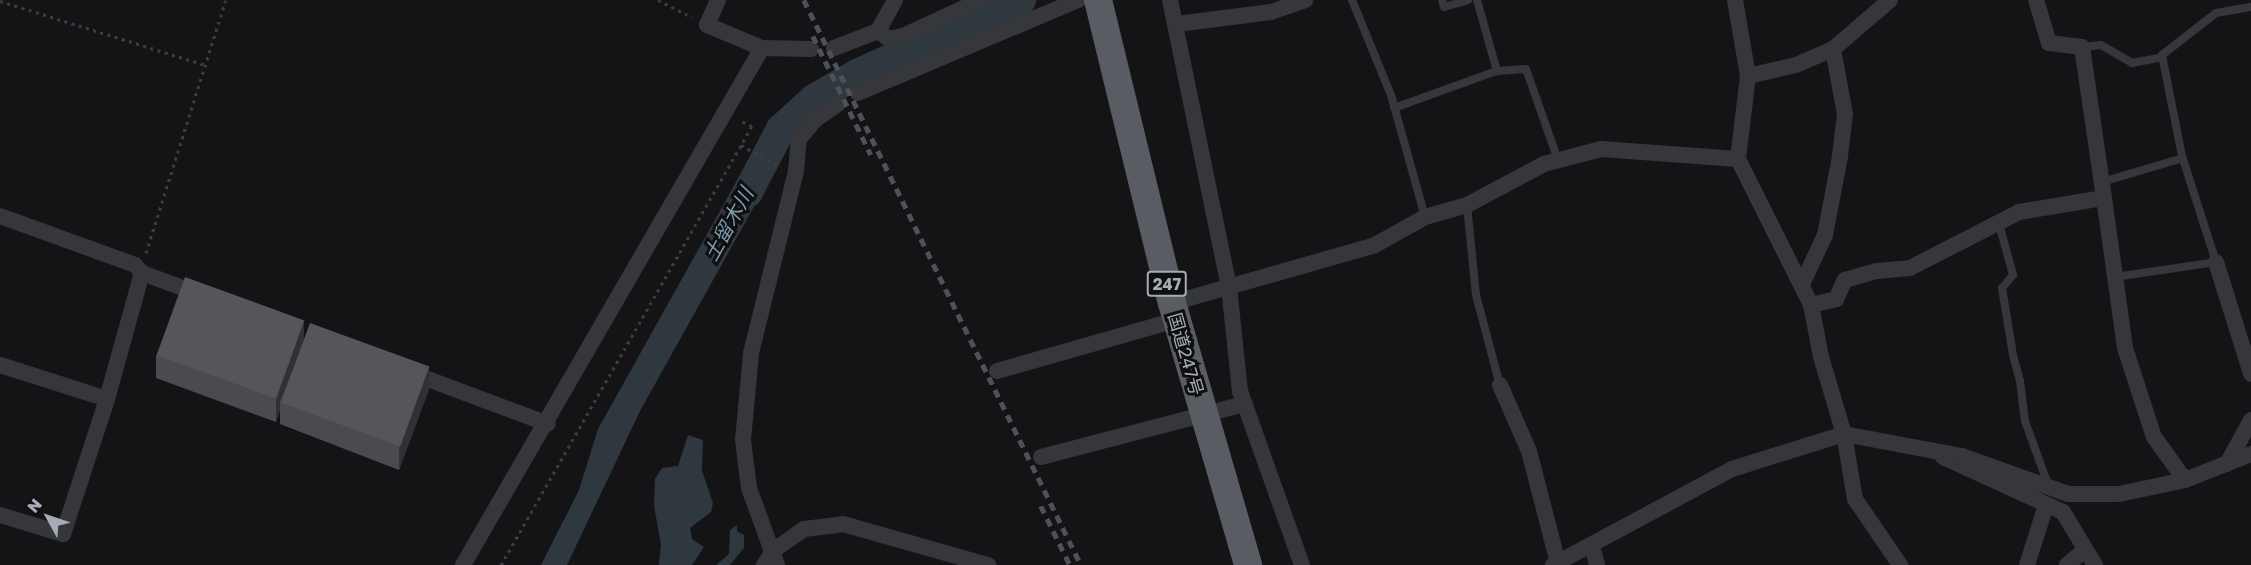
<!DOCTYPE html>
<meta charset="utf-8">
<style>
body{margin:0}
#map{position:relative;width:2251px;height:565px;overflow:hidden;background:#141416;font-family:"Golos Text","Noto Sans JP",sans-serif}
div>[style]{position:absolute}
.water>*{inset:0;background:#2e383e}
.river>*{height:30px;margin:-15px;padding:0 15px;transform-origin:15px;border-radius:15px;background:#2e383e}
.path>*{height:3px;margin-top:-1.5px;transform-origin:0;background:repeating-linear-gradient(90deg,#3b3e41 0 3px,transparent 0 7.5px)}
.service>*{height:8px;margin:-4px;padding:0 4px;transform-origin:4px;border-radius:4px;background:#35373a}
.minor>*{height:16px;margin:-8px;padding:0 8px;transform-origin:8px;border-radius:8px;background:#35373a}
.trunk>*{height:28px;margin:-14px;padding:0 14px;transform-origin:14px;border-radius:14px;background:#595c62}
.rail>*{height:4.5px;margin-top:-2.25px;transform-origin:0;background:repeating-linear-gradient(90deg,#4e5155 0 8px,transparent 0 14px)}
.wall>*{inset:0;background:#4a4b51}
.shaded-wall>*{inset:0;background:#303135}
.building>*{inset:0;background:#54565b;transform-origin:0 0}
span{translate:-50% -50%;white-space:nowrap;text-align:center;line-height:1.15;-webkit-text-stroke:6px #0f0f11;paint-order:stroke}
.shield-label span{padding:2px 4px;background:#0f0f11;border:2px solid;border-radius:4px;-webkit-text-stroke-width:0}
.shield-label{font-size:16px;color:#a6acb5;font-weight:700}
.street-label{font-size:18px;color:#a6acb5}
.water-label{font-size:20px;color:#7f9dae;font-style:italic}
.north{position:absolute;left:18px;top:487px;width:60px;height:60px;-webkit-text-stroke:4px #0f0f11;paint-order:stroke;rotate:310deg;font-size:16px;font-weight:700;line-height:24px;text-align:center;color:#a6acb5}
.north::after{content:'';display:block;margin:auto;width:21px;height:27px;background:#a6acb5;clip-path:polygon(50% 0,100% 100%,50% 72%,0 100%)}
</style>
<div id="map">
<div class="water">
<i style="clip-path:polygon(754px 150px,778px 162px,770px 178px,640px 411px,567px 565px,541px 565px,579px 490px,598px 429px)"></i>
<i style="clip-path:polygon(688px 435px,703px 440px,702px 471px,713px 503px,711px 512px,690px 528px,692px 539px,704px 547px,692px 565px,659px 565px,661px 544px,654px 506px,655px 479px,662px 468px,678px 466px)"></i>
<i style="clip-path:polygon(737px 525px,737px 531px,744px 535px,744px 548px,730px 565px,716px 565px,729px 554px,730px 530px)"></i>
</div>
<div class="river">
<i style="left:748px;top:192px;width:71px;rotate:-62.4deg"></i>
<i style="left:781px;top:129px;width:45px;rotate:-42.3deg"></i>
<i style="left:814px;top:99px;width:50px;rotate:-30.2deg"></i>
<i style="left:857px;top:74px;width:180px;rotate:-24.3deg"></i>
</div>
<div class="path">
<i style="left:658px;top:0;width:38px;rotate:27deg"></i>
<i style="left:0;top:1px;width:216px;rotate:17.3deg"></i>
<i style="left:741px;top:145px;width:45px;rotate:29.4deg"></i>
<i style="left:146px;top:253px;width:265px;rotate:-72.5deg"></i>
<i style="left:501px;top:565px;width:506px;rotate:-60.24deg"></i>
<i style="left:752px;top:126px;width:14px;rotate:-155deg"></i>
</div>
<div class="service">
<i style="left:1352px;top:0;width:103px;rotate:67.7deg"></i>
<i style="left:1391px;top:95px;width:127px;rotate:74.4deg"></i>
<i style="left:1442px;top:0;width:7px;rotate:74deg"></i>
<i style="left:1444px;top:7px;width:25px;rotate:-16deg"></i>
<i style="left:1477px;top:0;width:74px;rotate:74.3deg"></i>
<i style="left:2082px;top:47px;width:19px;rotate:-6deg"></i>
<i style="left:2101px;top:45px;width:36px;rotate:30deg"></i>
<i style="left:2132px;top:63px;width:31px;rotate:-11deg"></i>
<i style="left:1394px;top:108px;width:109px;rotate:-19.8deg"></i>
<i style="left:1497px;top:71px;width:29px;rotate:-4deg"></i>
<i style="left:1526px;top:69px;width:96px;rotate:70.6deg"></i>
<i style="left:2102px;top:182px;width:84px;rotate:-16.5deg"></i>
<i style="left:1467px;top:205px;width:90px;rotate:84.3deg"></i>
<i style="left:1476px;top:295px;width:93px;rotate:75.1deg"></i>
<i style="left:1999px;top:224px;width:53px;rotate:74.6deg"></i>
<i style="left:2013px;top:275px;width:17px;rotate:130deg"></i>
<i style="left:2002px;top:288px;width:68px;rotate:80.7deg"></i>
<i style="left:2013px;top:355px;width:27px;rotate:75deg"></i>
<i style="left:2020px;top:381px;width:40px;rotate:82.9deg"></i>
<i style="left:2025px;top:421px;width:62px;rotate:70.1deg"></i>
<i style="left:2046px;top:479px;width:6px;rotate:108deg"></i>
<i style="left:2115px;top:277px;width:102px;rotate:-8.4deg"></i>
<i style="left:2216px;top:262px;width:111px;rotate:-107.8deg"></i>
<i style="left:2182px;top:156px;width:103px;rotate:-101.2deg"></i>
<i style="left:2162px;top:55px;width:68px;rotate:-37.9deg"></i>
<i style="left:2216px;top:13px;width:36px;rotate:-10deg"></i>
</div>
<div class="minor">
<i style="left:718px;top:0;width:27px;rotate:114deg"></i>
<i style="left:707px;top:25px;width:60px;rotate:22.7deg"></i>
<i style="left:762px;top:48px;width:49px;rotate:1.2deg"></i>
<i style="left:1170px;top:0;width:293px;rotate:78.4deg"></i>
<i style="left:1229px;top:287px;width:105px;rotate:84deg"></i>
<i style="left:1240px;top:391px;width:185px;rotate:70.4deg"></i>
<i style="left:1735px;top:0;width:77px;rotate:80.3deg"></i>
<i style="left:1748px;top:76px;width:84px;rotate:96.9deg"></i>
<i style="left:1738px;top:159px;width:163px;rotate:63.4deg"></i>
<i style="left:1811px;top:305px;width:53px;rotate:79.1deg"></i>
<i style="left:1821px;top:357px;width:80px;rotate:73.4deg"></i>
<i style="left:1844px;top:434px;width:66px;rotate:80.4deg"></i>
<i style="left:1855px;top:499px;width:80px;rotate:55.7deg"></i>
<i style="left:2036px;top:0;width:45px;rotate:73.2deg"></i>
<i style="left:2049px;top:43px;width:33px;rotate:7deg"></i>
<i style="left:2082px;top:47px;width:153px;rotate:81.7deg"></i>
<i style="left:1177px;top:24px;width:95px;rotate:-7.3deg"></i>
<i style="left:1271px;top:12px;width:36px;rotate:-19deg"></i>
<i style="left:878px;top:31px;width:14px;rotate:36deg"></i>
<i style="left:889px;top:39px;width:14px;rotate:-12deg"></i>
<i style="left:903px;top:36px;width:86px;rotate:-24.8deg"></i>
<i style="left:834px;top:48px;width:47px;rotate:-21.1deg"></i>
<i style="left:878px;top:31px;width:35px;rotate:-61deg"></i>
<i style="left:1748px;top:76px;width:49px;rotate:-12.9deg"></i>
<i style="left:1796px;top:65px;width:40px;rotate:-23.4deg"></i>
<i style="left:858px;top:93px;width:239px;rotate:-22.9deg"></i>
<i style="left:0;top:216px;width:144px;rotate:19.9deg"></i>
<i style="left:135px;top:265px;width:11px;rotate:49deg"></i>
<i style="left:142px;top:273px;width:64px;rotate:20.1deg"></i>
<i style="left:2216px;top:262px;width:117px;rotate:72.6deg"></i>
<i style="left:1803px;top:282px;width:52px;rotate:-64.9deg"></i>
<i style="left:1825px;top:235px;width:80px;rotate:-79.2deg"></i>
<i style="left:1840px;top:156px;width:42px;rotate:-83.2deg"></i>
<i style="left:1845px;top:114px;width:66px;rotate:-100.5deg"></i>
<i style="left:1833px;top:49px;width:75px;rotate:-40.7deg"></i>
<i style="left:1172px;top:303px;width:211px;rotate:-15.9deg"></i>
<i style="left:1375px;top:245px;width:57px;rotate:-29.2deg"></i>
<i style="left:1425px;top:217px;width:44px;rotate:-15.9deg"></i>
<i style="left:1467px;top:205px;width:87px;rotate:-28deg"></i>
<i style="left:1544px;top:164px;width:59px;rotate:-14.7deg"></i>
<i style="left:1601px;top:149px;width:137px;rotate:4.2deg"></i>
<i style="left:1811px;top:305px;width:26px;rotate:-13deg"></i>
<i style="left:1836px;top:299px;width:21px;rotate:-65deg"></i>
<i style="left:1845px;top:280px;width:33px;rotate:-16deg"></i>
<i style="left:1877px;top:271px;width:33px;rotate:-5deg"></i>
<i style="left:1910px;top:268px;width:123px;rotate:-27.2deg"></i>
<i style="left:2019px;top:212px;width:86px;rotate:-9.4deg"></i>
<i style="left:2104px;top:198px;width:151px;rotate:82deg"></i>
<i style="left:2125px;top:348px;width:94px;rotate:72deg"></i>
<i style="left:2154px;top:437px;width:53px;rotate:54.2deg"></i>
<i style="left:0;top:365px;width:112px;rotate:17.6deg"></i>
<i style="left:997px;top:371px;width:186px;rotate:-15.9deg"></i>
<i style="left:409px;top:372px;width:148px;rotate:20.5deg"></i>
<i style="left:1500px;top:385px;width:72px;rotate:66.3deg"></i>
<i style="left:1529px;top:451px;width:116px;rotate:75.5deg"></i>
<i style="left:1041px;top:457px;width:210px;rotate:-14.6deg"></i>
<i style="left:1943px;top:457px;width:132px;rotate:24.6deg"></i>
<i style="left:2063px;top:512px;width:62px;rotate:58.9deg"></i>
<i style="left:2227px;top:464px;width:50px;rotate:-61.4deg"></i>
<i style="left:0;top:515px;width:66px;rotate:16.8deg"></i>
<i style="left:63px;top:534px;width:142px;rotate:-71.9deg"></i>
<i style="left:107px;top:399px;width:131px;rotate:-74.5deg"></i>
<i style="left:1592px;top:546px;width:20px;rotate:75deg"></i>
<i style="left:463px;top:565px;width:597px;rotate:-59.96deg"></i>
<i style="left:764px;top:565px;width:18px;rotate:-56deg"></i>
<i style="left:774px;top:550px;width:37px;rotate:-35deg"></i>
<i style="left:804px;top:529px;width:39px;rotate:-7deg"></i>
<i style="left:843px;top:524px;width:151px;rotate:15.8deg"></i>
<i style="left:777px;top:565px;width:82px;rotate:-110deg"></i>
<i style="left:749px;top:488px;width:48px;rotate:-97.1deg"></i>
<i style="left:743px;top:440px;width:87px;rotate:-84.7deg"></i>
<i style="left:751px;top:353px;width:187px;rotate:-76.1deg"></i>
<i style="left:796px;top:171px;width:32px;rotate:-85deg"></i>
<i style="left:799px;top:139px;width:25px;rotate:-50deg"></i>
<i style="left:815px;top:120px;width:28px;rotate:-35deg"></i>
<i style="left:1553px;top:565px;width:203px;rotate:-28.2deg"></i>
<i style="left:1732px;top:469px;width:117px;rotate:-17.4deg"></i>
<i style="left:1844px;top:434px;width:120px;rotate:10.6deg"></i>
<i style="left:1962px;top:456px;width:113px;rotate:19.7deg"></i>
<i style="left:2068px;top:494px;width:51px"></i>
<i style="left:2119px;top:494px;width:67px;rotate:-12deg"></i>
<i style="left:2185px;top:480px;width:71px;rotate:-21.5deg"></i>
<i style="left:2027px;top:565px;width:63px;rotate:-72.4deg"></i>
<i style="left:2067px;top:565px;width:23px;rotate:-40deg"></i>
</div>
<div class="trunk">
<i style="left:1098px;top:0;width:312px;rotate:76.3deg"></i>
<i style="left:1172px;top:303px;width:273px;rotate:73.8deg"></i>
</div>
<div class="rail">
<i style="left:804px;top:0;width:629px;rotate:63.88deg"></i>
<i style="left:813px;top:36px;width:132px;rotate:64deg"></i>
<i style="left:1041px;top:506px;width:66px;rotate:63.8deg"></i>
</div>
<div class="wall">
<i style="clip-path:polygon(304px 338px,429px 389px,399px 470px,280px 424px,280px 409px,276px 422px,156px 378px,156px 355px)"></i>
</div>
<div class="shaded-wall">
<i style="clip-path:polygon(304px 320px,304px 342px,280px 402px,280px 409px,276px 422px,276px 399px)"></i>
<i style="clip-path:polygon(429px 366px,429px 389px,399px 470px,399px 448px)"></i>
</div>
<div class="building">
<i style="left:185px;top:277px;width:127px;height:83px;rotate:20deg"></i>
<i style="left:310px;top:323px;width:127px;height:85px;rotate:20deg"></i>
</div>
<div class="shield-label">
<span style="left:1167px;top:284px">247</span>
</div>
<div class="street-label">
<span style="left:1186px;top:354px;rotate:74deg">国道247号</span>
</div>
<div class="water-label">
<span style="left:728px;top:224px;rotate:-61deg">土留木川</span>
</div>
<div class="north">N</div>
</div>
